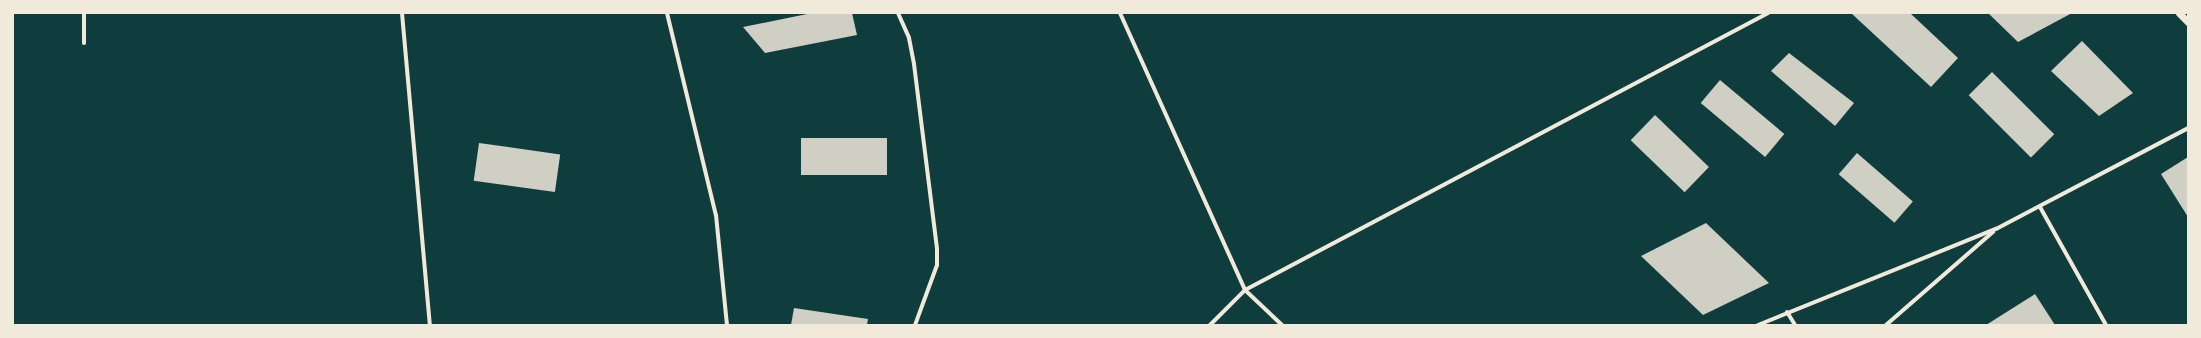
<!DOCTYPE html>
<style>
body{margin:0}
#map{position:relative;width:2201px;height:338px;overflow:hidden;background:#0f3d3e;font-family:"Roboto Condensed",sans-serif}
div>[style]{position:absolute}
.building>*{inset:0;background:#cfcfc3;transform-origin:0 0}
.minor>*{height:4px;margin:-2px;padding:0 2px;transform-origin:2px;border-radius:2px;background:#f1e9da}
.tertiary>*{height:7px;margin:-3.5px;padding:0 3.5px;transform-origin:3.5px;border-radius:3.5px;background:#f1e9da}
span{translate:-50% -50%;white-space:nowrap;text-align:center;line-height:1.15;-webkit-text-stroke:3.5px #f1e9da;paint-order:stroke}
.frame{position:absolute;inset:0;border:14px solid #f1e9da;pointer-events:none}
</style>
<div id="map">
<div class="building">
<i style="clip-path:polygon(812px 13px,852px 13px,857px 35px,765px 53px,743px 27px)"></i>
<i style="clip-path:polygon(1851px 13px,1910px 13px,1958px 58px,1931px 87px)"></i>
<i style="clip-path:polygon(1988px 13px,2072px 13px,2018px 42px)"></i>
<i style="clip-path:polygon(2082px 41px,2133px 93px,2099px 116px,2051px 71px)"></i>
<i style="clip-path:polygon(1789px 53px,1854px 103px,1835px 126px,1771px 71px)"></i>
<i style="left:1992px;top:72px;width:88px;height:33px;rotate:45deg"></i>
<i style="left:1720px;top:80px;width:84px;height:30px;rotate:40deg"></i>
<i style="left:1655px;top:115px;width:75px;height:35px;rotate:44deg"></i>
<i style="left:887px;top:138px;width:37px;height:86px;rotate:90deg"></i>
<i style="left:479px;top:143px;width:82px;height:38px;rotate:8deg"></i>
<i style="left:1857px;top:153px;width:74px;height:28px;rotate:41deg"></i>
<i style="clip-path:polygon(2188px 157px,2188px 217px,2161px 174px)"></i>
<i style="clip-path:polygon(1706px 223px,1769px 283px,1703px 315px,1641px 256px)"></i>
<i style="clip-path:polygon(2035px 294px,2055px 325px,1986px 325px)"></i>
<i style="clip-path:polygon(794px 308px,868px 319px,867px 325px,791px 325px)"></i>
</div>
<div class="minor">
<i style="left:402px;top:13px;width:313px;rotate:84.9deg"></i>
<i style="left:667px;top:13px;width:208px;rotate:76.4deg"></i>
<i style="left:716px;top:215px;width:111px;rotate:84.3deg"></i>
<i style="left:898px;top:13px;width:27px;rotate:66deg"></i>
<i style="left:909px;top:38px;width:26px;rotate:79deg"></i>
<i style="left:914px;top:64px;width:186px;rotate:82.9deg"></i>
<i style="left:937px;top:249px;width:16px;rotate:90deg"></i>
<i style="left:937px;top:265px;width:64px;rotate:110.1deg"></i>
<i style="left:1120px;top:13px;width:304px;rotate:65.7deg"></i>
<i style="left:1245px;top:290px;width:51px;rotate:43.4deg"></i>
<i style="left:84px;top:43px;width:30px;rotate:-90deg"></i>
<i style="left:2040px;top:207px;width:135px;rotate:60.8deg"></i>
<i style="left:1787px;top:312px;width:15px;rotate:58deg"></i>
<i style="left:1210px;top:325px;width:49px;rotate:-45deg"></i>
<i style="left:1245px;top:290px;width:592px;rotate:-27.91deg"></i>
<i style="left:1758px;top:325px;width:257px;rotate:-22deg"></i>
<i style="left:1996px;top:229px;width:217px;rotate:-27.7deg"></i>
<i style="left:1886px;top:325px;width:142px;rotate:-41deg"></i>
</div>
<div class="tertiary">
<i style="left:2179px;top:13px;width:13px;rotate:45deg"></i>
</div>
<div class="frame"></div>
</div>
